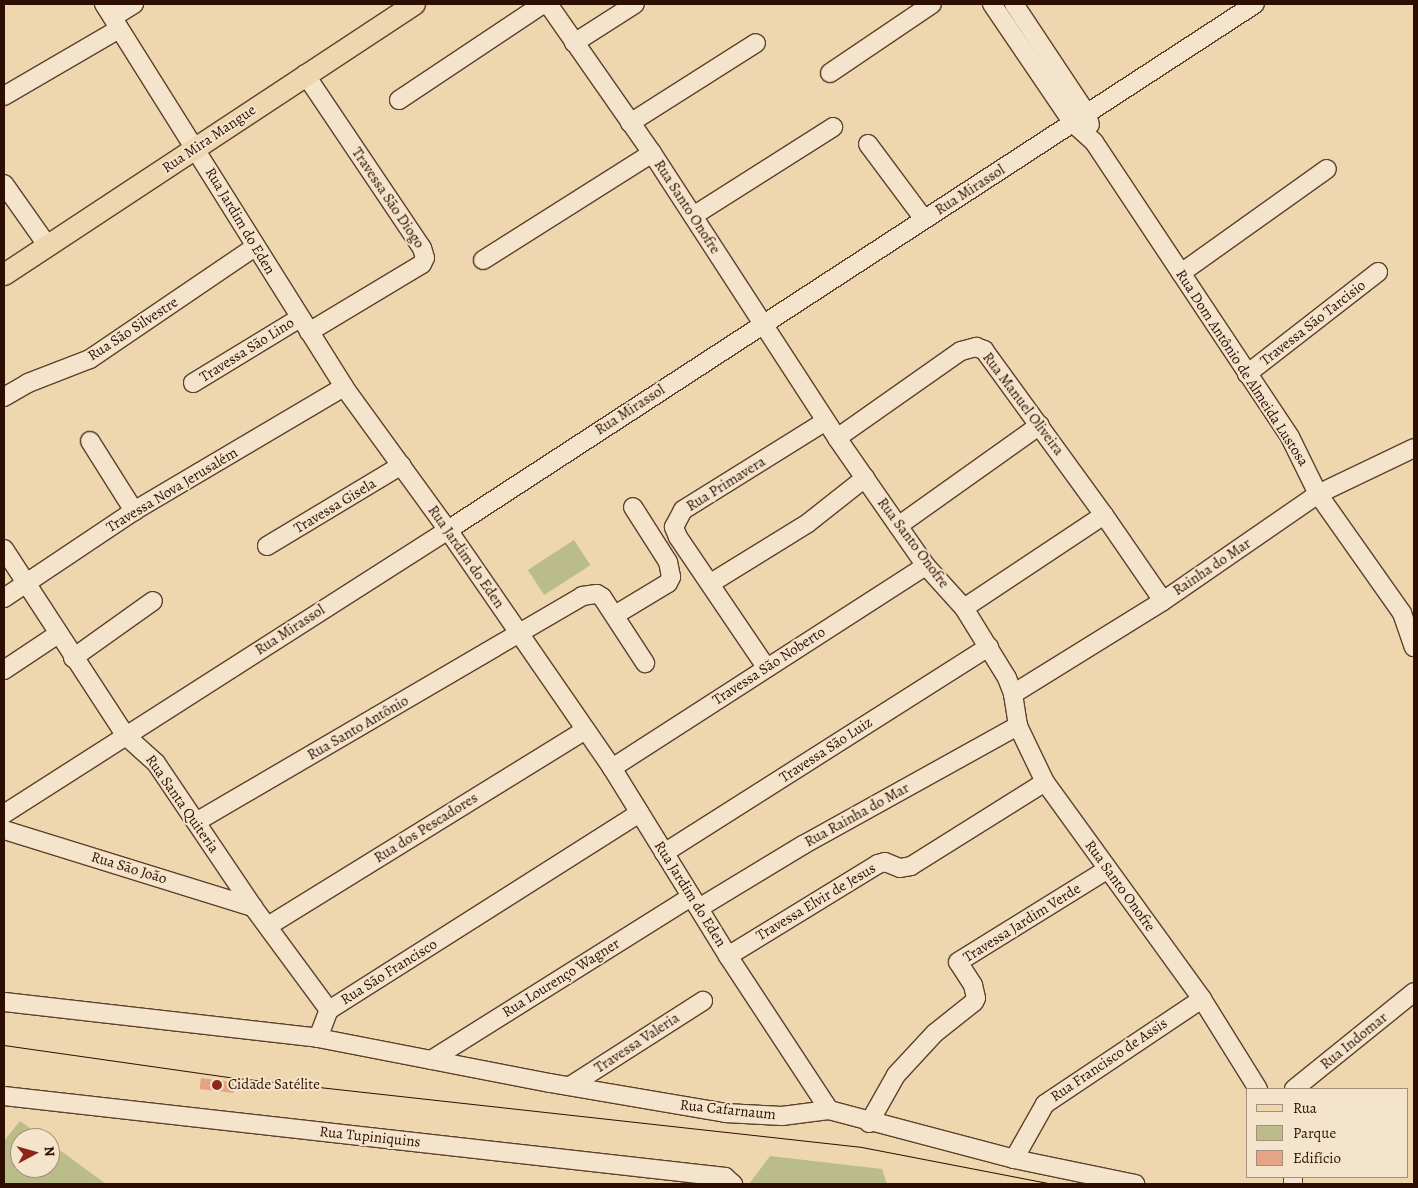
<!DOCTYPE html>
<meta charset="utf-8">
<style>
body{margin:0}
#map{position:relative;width:1418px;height:1188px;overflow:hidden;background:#eed6af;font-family:Alegreya,serif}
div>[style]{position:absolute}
.green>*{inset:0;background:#babd8a;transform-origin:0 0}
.building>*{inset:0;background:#e5a387;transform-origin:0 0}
.roads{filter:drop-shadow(1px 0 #5e402c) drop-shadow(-1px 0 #5e402c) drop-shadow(0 1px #5e402c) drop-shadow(0 -1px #5e402c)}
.minor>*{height:18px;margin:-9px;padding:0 9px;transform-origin:9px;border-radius:9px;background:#f4e4cb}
.major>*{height:21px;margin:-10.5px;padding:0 10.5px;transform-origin:10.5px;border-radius:10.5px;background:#eed6af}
.tram>*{height:1px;margin:-0.5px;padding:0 0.5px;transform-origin:0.5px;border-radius:0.5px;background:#2e0e00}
.dots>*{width:14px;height:14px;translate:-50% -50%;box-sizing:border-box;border:2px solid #f4e4cb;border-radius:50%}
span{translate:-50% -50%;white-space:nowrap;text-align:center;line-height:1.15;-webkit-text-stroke:4px #f4e4cb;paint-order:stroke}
.street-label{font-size:15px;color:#2e0e00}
.poi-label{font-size:15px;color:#2e0e00}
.left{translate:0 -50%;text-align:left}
.frame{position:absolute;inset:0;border:5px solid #2e0e00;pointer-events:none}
.legend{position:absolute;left:1246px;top:1088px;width:162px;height:90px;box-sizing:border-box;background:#f4e4cb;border:1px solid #a58e7a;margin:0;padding:6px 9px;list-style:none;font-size:15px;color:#2e0e00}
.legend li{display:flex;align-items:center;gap:10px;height:25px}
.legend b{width:25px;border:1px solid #a58e7a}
.north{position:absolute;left:10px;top:1128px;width:50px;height:50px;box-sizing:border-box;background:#f4e4cb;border:1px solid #a58e7a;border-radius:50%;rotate:84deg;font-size:14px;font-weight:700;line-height:20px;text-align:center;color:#2e0e00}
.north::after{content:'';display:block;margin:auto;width:18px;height:22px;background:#8f2418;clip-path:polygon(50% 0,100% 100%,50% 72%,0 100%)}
</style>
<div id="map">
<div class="green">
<i style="left:574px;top:540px;width:30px;height:55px;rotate:57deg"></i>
<i style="clip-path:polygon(20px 1121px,44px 1138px,20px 1138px,20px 1168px,50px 1168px,50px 1143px,106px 1184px,4px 1184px,4px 1141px)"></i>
<i style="clip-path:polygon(770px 1156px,882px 1169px,887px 1184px,749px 1184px)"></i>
</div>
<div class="building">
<i style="left:201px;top:1078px;width:34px;height:11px;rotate:7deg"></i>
</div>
<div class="roads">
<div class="minor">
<i style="left:104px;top:4px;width:452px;rotate:57.9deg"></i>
<i style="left:344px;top:387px;width:177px;rotate:54deg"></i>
<i style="left:448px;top:530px;width:289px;rotate:55.4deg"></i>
<i style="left:612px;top:768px;width:221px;rotate:58.3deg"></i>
<i style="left:728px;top:956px;width:184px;rotate:56.7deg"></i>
<i style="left:548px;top:4px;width:182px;rotate:55.1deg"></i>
<i style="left:652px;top:153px;width:340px;rotate:57deg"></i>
<i style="left:837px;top:438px;width:156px;rotate:55.2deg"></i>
<i style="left:926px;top:566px;width:57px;rotate:47.9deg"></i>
<i style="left:964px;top:608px;width:82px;rotate:58.4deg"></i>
<i style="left:1007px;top:678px;width:17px;rotate:69deg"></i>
<i style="left:1013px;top:694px;width:32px;rotate:81deg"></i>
<i style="left:1018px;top:726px;width:62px;rotate:64.3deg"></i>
<i style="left:1045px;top:782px;width:268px;rotate:54.1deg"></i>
<i style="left:1202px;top:999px;width:106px;rotate:58.1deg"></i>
<i style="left:992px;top:4px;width:144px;rotate:55.8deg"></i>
<i style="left:1073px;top:123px;width:28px;rotate:42deg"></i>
<i style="left:1094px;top:142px;width:354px;rotate:56.4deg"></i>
<i style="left:1290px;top:437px;width:64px;rotate:63.8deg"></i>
<i style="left:1318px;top:494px;width:146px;rotate:54.8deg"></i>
<i style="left:1402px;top:613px;width:36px;rotate:71deg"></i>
<i style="left:1014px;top:4px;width:132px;rotate:56.4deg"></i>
<i style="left:1087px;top:114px;width:11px;rotate:75deg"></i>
<i style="left:113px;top:17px;width:25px;rotate:-32deg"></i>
<i style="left:574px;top:43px;width:72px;rotate:-32.6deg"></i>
<i style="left:830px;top:73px;width:123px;rotate:-34.1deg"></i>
<i style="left:305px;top:74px;width:210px;rotate:56.1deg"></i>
<i style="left:422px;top:248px;width:10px;rotate:73deg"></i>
<i style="left:425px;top:258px;width:7px;rotate:117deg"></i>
<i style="left:422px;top:264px;width:132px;rotate:149deg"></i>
<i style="left:4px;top:96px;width:133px;rotate:-30.2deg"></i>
<i style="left:399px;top:100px;width:173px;rotate:-33.7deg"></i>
<i style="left:630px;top:123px;width:149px;rotate:-32.4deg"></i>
<i style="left:868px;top:144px;width:94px;rotate:53.3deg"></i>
<i style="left:4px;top:184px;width:75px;rotate:54.8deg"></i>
<i style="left:693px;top:216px;width:166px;rotate:-32.4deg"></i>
<i style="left:483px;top:260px;width:200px;rotate:-32.3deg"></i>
<i style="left:1181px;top:273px;width:179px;rotate:-35.5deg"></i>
<i style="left:1247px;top:374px;width:166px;rotate:-37.9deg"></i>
<i style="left:193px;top:383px;width:125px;rotate:-31.3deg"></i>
<i style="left:4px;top:397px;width:28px;rotate:-30deg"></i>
<i style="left:28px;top:383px;width:66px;rotate:-21.2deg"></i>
<i style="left:90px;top:359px;width:199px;rotate:-34.2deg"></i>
<i style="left:837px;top:438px;width:151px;rotate:-35.1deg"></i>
<i style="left:961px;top:351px;width:16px;rotate:-15deg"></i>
<i style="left:976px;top:347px;width:9px;rotate:21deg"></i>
<i style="left:984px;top:350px;width:204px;rotate:54deg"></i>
<i style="left:1104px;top:515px;width:104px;rotate:55.5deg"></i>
<i style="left:90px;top:441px;width:83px;rotate:57.8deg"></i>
<i style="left:898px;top:526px;width:174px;rotate:-35.4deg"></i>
<i style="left:267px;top:546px;width:157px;rotate:-31deg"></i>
<i style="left:4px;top:549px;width:223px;rotate:56.9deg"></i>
<i style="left:126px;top:736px;width:40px;rotate:42deg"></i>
<i style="left:156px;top:763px;width:174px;rotate:56deg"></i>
<i style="left:253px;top:907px;width:128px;rotate:53.6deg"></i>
<i style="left:711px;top:583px;width:114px;rotate:-31.7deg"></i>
<i style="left:808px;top:523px;width:73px;rotate:-38.3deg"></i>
<i style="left:4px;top:598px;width:156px;rotate:-33.8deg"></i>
<i style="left:134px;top:511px;width:244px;rotate:-30.6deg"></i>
<i style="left:964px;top:608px;width:168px;rotate:-33.6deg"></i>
<i style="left:615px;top:615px;width:62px;rotate:-31.1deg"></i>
<i style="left:668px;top:583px;width:7px;rotate:-63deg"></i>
<i style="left:671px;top:577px;width:15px;rotate:-101deg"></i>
<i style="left:668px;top:562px;width:65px;rotate:-122.5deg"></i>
<i style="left:73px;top:658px;width:98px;rotate:-35.5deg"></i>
<i style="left:766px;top:667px;width:157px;rotate:-124.1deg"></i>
<i style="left:678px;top:537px;width:11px;rotate:-112deg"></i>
<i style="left:674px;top:527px;width:19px;rotate:-62deg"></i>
<i style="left:683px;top:510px;width:168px;rotate:-31.9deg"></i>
<i style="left:4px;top:670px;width:65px;rotate:-33.7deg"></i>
<i style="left:1013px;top:694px;width:176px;rotate:-31.8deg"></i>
<i style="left:1163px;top:601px;width:188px;rotate:-34.6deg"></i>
<i style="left:1318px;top:494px;width:106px;rotate:-25.6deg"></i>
<i style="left:612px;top:768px;width:373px;rotate:-32.8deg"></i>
<i style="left:4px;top:814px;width:527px;rotate:-32.6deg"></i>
<i style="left:448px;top:530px;width:963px;rotate:-33.1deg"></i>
<i style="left:196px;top:822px;width:447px;rotate:-30.3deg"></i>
<i style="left:582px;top:596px;width:15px;rotate:-8deg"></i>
<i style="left:597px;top:594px;width:6px;rotate:31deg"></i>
<i style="left:602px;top:597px;width:79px;rotate:56.9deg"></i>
<i style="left:4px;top:830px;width:261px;rotate:17.2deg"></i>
<i style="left:664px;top:853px;width:385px;rotate:-32.4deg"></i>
<i style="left:699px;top:908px;width:122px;rotate:-31.2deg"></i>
<i style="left:803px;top:845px;width:246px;rotate:-29deg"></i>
<i style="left:268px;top:926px;width:373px;rotate:-31.7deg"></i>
<i style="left:728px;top:956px;width:176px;rotate:-31.5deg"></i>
<i style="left:878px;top:864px;width:7px;rotate:-16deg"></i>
<i style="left:885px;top:862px;width:16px;rotate:22deg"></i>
<i style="left:900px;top:868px;width:11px;rotate:-10deg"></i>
<i style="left:911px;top:866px;width:158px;rotate:-32.1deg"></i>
<i style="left:4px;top:1002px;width:316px;rotate:6.5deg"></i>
<i style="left:318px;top:1038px;width:236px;rotate:11deg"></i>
<i style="left:550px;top:1083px;width:178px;rotate:9.7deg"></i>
<i style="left:725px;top:1113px;width:57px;rotate:3deg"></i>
<i style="left:782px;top:1116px;width:47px;rotate:-7.3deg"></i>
<i style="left:829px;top:1110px;width:191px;rotate:14.8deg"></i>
<i style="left:1014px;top:1159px;width:124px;rotate:11.7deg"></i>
<i style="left:318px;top:1038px;width:30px;rotate:-69deg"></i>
<i style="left:329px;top:1010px;width:368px;rotate:-32.4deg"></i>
<i style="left:431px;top:1060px;width:307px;rotate:-32.1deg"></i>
<i style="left:570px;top:1086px;width:158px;rotate:-32.6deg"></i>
<i style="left:1294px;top:1089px;width:154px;rotate:-38.9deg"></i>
<i style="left:4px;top:1096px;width:726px;rotate:6.41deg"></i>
<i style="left:725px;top:1177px;width:11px;rotate:41deg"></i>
<i style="left:869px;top:1123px;width:55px;rotate:-60.6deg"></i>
<i style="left:896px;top:1075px;width:57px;rotate:-47.1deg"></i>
<i style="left:935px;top:1033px;width:50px;rotate:-38.5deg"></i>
<i style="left:974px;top:1002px;width:4px;rotate:-63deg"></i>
<i style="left:976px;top:998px;width:13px;rotate:-103deg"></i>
<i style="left:973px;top:985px;width:27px;rotate:-123deg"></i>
<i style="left:958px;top:962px;width:176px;rotate:-31.8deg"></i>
<i style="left:1014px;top:1159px;width:63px;rotate:-60.6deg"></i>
<i style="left:1045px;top:1104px;width:189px;rotate:-33.8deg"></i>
<i style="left:1293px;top:1177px;width:7px;rotate:90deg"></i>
</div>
<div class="major">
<i style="left:4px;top:274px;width:491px;rotate:-33.4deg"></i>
</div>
</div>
<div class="tram">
<i style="left:4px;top:1045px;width:226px;rotate:8.1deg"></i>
<i style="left:228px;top:1077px;width:638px;rotate:6.3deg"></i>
<i style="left:862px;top:1147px;width:194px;rotate:11deg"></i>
</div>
<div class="dots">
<i style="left:217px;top:1085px;background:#8f2418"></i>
</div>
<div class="street-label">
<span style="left:209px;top:139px;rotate:-34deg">Rua Mira Mangue</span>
<span style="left:970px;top:190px;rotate:-33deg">Rua Mirassol</span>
<span style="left:388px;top:198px;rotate:56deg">Travessa São Diogo</span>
<span style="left:687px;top:207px;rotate:57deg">Rua Santo Onofre</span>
<span style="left:240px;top:221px;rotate:59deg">Rua Jardim do Eden</span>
<span style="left:1313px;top:323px;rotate:-38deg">Travessa São Tarcisio</span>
<span style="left:133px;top:329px;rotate:-33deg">Rua São Silvestre</span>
<span style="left:247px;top:350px;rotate:-32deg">Travessa São Lino</span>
<span style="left:1242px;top:368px;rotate:57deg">Rua Dom Antônio de Almeida Lustosa</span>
<span style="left:1023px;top:404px;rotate:53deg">Rua Manuel Oliveira</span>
<span style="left:630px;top:410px;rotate:-33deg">Rua Mirassol</span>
<span style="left:726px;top:484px;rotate:-32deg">Rua Primavera</span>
<span style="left:172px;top:490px;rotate:-31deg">Travessa Nova Jerusalém</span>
<span style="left:335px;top:506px;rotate:-31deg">Travessa Gisela</span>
<span style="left:913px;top:543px;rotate:53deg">Rua Santo Onofre</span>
<span style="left:466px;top:557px;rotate:55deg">Rua Jardim do Eden</span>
<span style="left:1212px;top:567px;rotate:-34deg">Rainha do Mar</span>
<span style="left:290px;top:630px;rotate:-33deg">Rua Mirassol</span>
<span style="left:769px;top:666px;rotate:-33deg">Travessa São Noberto</span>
<span style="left:358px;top:728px;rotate:-30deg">Rua Santo Antônio</span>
<span style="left:826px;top:750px;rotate:-33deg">Travessa São Luiz</span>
<span style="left:182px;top:804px;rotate:55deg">Rua Santa Quiteria</span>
<span style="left:857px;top:815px;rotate:-29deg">Rua Rainha do Mar</span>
<span style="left:426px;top:828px;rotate:-32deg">Rua dos Pescadores</span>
<span style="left:129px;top:868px;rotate:17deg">Rua São João</span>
<span style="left:1120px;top:886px;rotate:54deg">Rua Santo Onofre</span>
<span style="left:690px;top:894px;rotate:58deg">Rua Jardim do Eden</span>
<span style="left:816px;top:902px;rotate:-31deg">Travessa Elvir de Jesus</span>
<span style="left:1022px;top:923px;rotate:-32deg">Travessa Jardim Verde</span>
<span style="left:389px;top:972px;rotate:-32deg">Rua São Francisco</span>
<span style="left:561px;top:978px;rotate:-32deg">Rua Lourenço Wagner</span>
<span style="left:1354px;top:1041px;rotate:-39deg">Rua Indomar</span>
<span style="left:637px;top:1043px;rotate:-33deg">Travessa Valeria</span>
<span style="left:1109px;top:1060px;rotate:-34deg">Rua Francisco de Assis</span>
<span style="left:728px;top:1110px;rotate:6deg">Rua Cafarnaum</span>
<span style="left:370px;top:1137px;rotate:6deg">Rua Tupiniquins</span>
</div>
<div class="poi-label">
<span class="left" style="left:228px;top:1085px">Cidade Satélite</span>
</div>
<div class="frame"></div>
<ul class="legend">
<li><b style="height:6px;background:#eed6af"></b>Rua</li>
<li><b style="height:14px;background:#babd8a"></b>Parque</li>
<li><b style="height:14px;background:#e5a387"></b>Edifício</li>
</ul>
<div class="north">N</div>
</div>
